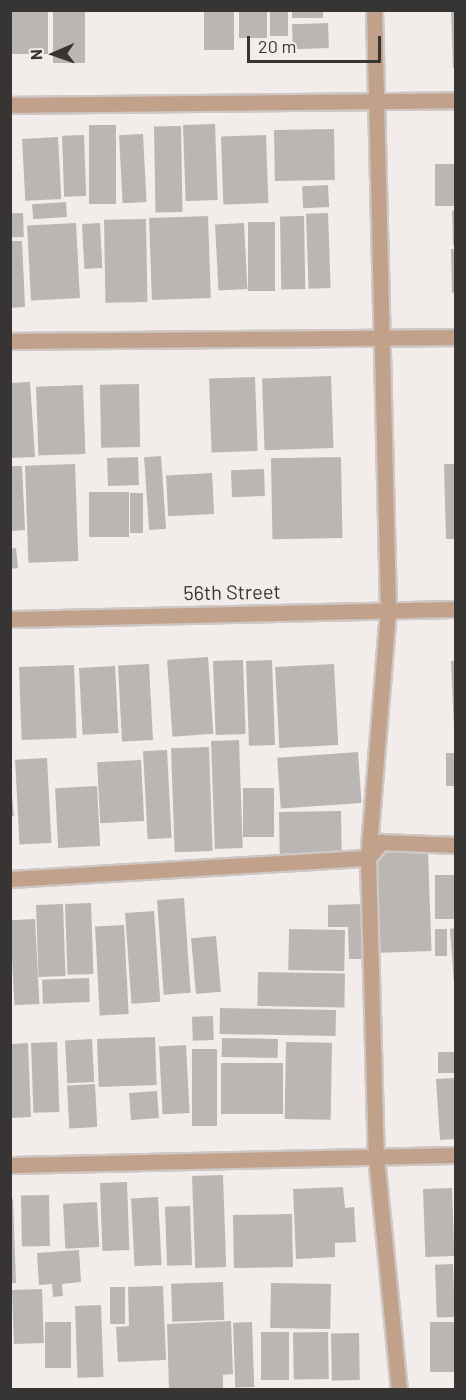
<!DOCTYPE html>
<style>
body{margin:0}
#map{position:relative;width:466px;height:1400px;overflow:hidden;background:#f2edeb;font-family:Barlow,sans-serif}
div>[style]{position:absolute}
.building>*{inset:0;background:#bab6b3;transform-origin:0 0}
.roads{filter:drop-shadow(2px 0 #cdc8c6) drop-shadow(-2px 0 #cdc8c6) drop-shadow(0 2px #cdc8c6) drop-shadow(0 -2px #cdc8c6)}
.minor>*{height:15px;margin:-7.5px;padding:0 7.5px;transform-origin:7.5px;border-radius:7.5px;background:#c2a18a}
span{translate:-50% -50%;white-space:nowrap;text-align:center;line-height:1.15;-webkit-text-stroke:4.5px #f2edeb;paint-order:stroke}
.street-label{font-size:20px;color:#373534}
.frame{position:absolute;inset:0;border:12px solid #373534;pointer-events:none}
.north{position:absolute;left:24px;top:24px;width:60px;height:60px;-webkit-text-stroke:4px #f2edeb;paint-order:stroke;rotate:268deg;font-size:16px;font-weight:700;line-height:24px;text-align:center;color:#373534}
.north::after{content:'';display:block;margin:auto;width:21px;height:27px;background:#373534;clip-path:polygon(50% 0,100% 100%,50% 72%,0 100%)}
.scale{position:absolute;left:247px;top:36px;width:134px;height:27px;box-sizing:border-box;border:3px solid #373534;border-top:0;padding-left:8px;font-size:18px;line-height:21px;white-space:nowrap;color:#373534;-webkit-text-stroke:4px #f2edeb;paint-order:stroke}
</style>
<div id="map">
<div class="building">
<i style="left:10px;top:10px;width:38px;height:44px"></i>
<i style="left:53px;top:10px;width:32px;height:53px"></i>
<i style="left:204px;top:10px;width:30px;height:40px"></i>
<i style="left:239px;top:10px;width:28px;height:28px"></i>
<i style="left:270px;top:10px;width:18px;height:26px"></i>
<i style="left:292px;top:10px;width:31px;height:8px"></i>
<i style="clip-path:polygon(451px 10px,456px 10px,456px 68px,453px 68px)"></i>
<i style="left:328px;top:23px;width:25px;height:36px;rotate:88deg"></i>
<i style="left:215px;top:124px;width:76px;height:32px;rotate:88deg"></i>
<i style="left:89px;top:125px;width:27px;height:79px"></i>
<i style="left:181px;top:126px;width:86px;height:27px;rotate:89deg"></i>
<i style="left:334px;top:129px;width:51px;height:60px;rotate:89deg"></i>
<i style="left:143px;top:134px;width:68px;height:24px;rotate:87deg"></i>
<i style="left:84px;top:135px;width:61px;height:22px;rotate:88deg"></i>
<i style="left:266px;top:135px;width:68px;height:45px;rotate:88deg"></i>
<i style="left:58px;top:137px;width:62px;height:36px;rotate:87deg"></i>
<i style="left:435px;top:164px;width:21px;height:42px"></i>
<i style="left:328px;top:185px;width:22px;height:26px;rotate:87deg"></i>
<i style="left:66px;top:202px;width:15px;height:34px;rotate:86deg"></i>
<i style="clip-path:polygon(456px 210px,456px 245px,453px 245px,452px 211px)"></i>
<i style="left:23px;top:213px;width:24px;height:13px;rotate:88deg"></i>
<i style="left:328px;top:213px;width:75px;height:22px;rotate:88deg"></i>
<i style="left:208px;top:216px;width:82px;height:59px;rotate:88deg"></i>
<i style="left:304px;top:216px;width:73px;height:24px;rotate:89deg"></i>
<i style="left:146px;top:219px;width:83px;height:42px;rotate:89deg"></i>
<i style="left:248px;top:222px;width:27px;height:69px"></i>
<i style="left:76px;top:223px;width:75px;height:49px;rotate:87deg"></i>
<i style="left:100px;top:223px;width:45px;height:18px;rotate:87deg"></i>
<i style="left:244px;top:223px;width:66px;height:29px;rotate:87deg"></i>
<i style="clip-path:polygon(10px 241px,22px 241px,25px 307px,10px 308px)"></i>
<i style="clip-path:polygon(451px 249px,456px 249px,456px 292px,452px 293px)"></i>
<i style="left:331px;top:376px;width:72px;height:69px;rotate:88deg"></i>
<i style="left:255px;top:377px;width:74px;height:46px;rotate:88deg"></i>
<i style="clip-path:polygon(30px 382px,35px 457px,10px 458px,10px 383px)"></i>
<i style="left:139px;top:384px;width:63px;height:39px;rotate:89deg"></i>
<i style="left:83px;top:385px;width:69px;height:47px;rotate:88deg"></i>
<i style="left:161px;top:456px;width:73px;height:17px;rotate:86deg"></i>
<i style="left:138px;top:457px;width:28px;height:31px;rotate:88deg"></i>
<i style="left:341px;top:457px;width:81px;height:70px;rotate:89deg"></i>
<i style="left:75px;top:464px;width:97px;height:50px;rotate:88deg"></i>
<i style="clip-path:polygon(444px 464px,456px 464px,456px 539px,446px 539px)"></i>
<i style="clip-path:polygon(10px 466px,22px 466px,25px 530px,10px 531px)"></i>
<i style="left:264px;top:469px;width:27px;height:33px;rotate:88deg"></i>
<i style="left:212px;top:473px;width:41px;height:46px;rotate:87deg"></i>
<i style="left:89px;top:492px;width:40px;height:45px"></i>
<i style="left:130px;top:493px;width:13px;height:40px"></i>
<i style="clip-path:polygon(16px 548px,18px 568px,10px 569px,10px 549px)"></i>
<i style="left:208px;top:657px;width:77px;height:41px;rotate:86deg"></i>
<i style="left:243px;top:660px;width:74px;height:30px;rotate:88deg"></i>
<i style="left:272px;top:660px;width:85px;height:26px;rotate:88deg"></i>
<i style="clip-path:polygon(451px 661px,456px 661px,456px 729px,454px 729px)"></i>
<i style="left:149px;top:664px;width:76px;height:31px;rotate:87deg"></i>
<i style="left:334px;top:664px;width:81px;height:59px;rotate:87deg"></i>
<i style="left:74px;top:665px;width:73px;height:55px;rotate:88deg"></i>
<i style="left:115px;top:666px;width:67px;height:36px;rotate:87deg"></i>
<i style="left:239px;top:740px;width:108px;height:28px;rotate:88deg"></i>
<i style="left:209px;top:747px;width:104px;height:38px;rotate:88deg"></i>
<i style="left:167px;top:750px;width:88px;height:24px;rotate:87deg"></i>
<i style="left:358px;top:752px;width:51px;height:81px;rotate:86deg"></i>
<i style="left:446px;top:753px;width:10px;height:33px"></i>
<i style="left:47px;top:758px;width:85px;height:32px;rotate:87deg"></i>
<i style="left:141px;top:760px;width:61px;height:44px;rotate:87deg"></i>
<i style="clip-path:polygon(10px 775px,14px 816px,10px 817px)"></i>
<i style="left:97px;top:786px;width:60px;height:42px;rotate:87deg"></i>
<i style="left:243px;top:788px;width:31px;height:49px"></i>
<i style="left:341px;top:811px;width:44px;height:62px;rotate:89deg"></i>
<i style="left:428px;top:851px;width:100px;height:51px;rotate:88deg"></i>
<i style="left:456px;top:875px;width:44px;height:21px;rotate:90deg"></i>
<i style="left:184px;top:898px;width:95px;height:27px;rotate:86deg"></i>
<i style="left:91px;top:903px;width:71px;height:26px;rotate:88deg"></i>
<i style="left:63px;top:904px;width:72px;height:27px;rotate:88deg"></i>
<i style="clip-path:polygon(362px 904px,363px 959px,349px 959px,348px 927px,328px 927px,328px 905px)"></i>
<i style="left:154px;top:911px;width:91px;height:29px;rotate:86deg"></i>
<i style="left:35px;top:919px;width:85px;height:25px;rotate:87deg"></i>
<i style="left:124px;top:925px;width:89px;height:29px;rotate:87deg"></i>
<i style="clip-path:polygon(456px 928px,456px 984px,454px 984px,450px 929px)"></i>
<i style="left:289px;top:929px;width:56px;height:41px;rotate:1deg"></i>
<i style="left:447px;top:929px;width:27px;height:12px;rotate:90deg"></i>
<i style="left:216px;top:936px;width:56px;height:25px;rotate:85deg"></i>
<i style="left:258px;top:972px;width:87px;height:34px;rotate:1deg"></i>
<i style="left:89px;top:978px;width:24px;height:47px;rotate:88deg"></i>
<i style="left:220px;top:1008px;width:116px;height:26px;rotate:1deg"></i>
<i style="left:213px;top:1016px;width:24px;height:21px;rotate:88deg"></i>
<i style="left:155px;top:1037px;width:48px;height:58px;rotate:88deg"></i>
<i style="left:222px;top:1038px;width:56px;height:19px;rotate:1deg"></i>
<i style="left:92px;top:1039px;width:43px;height:27px;rotate:87deg"></i>
<i style="left:57px;top:1042px;width:70px;height:26px;rotate:88deg"></i>
<i style="left:286px;top:1042px;width:46px;height:77px;rotate:1deg"></i>
<i style="clip-path:polygon(28px 1043px,31px 1117px,10px 1118px,10px 1044px)"></i>
<i style="left:186px;top:1045px;width:68px;height:27px;rotate:87deg"></i>
<i style="left:192px;top:1049px;width:25px;height:77px"></i>
<i style="left:438px;top:1052px;width:17px;height:21px"></i>
<i style="left:221px;top:1063px;width:62px;height:51px"></i>
<i style="clip-path:polygon(456px 1078px,456px 1139px,440px 1140px,436px 1079px)"></i>
<i style="left:95px;top:1084px;width:43px;height:28px;rotate:87deg"></i>
<i style="left:157px;top:1091px;width:27px;height:28px;rotate:86deg"></i>
<i style="left:223px;top:1175px;width:92px;height:31px;rotate:88deg"></i>
<i style="left:127px;top:1182px;width:68px;height:27px;rotate:88deg"></i>
<i style="clip-path:polygon(343px 1187px,345px 1208px,354px 1207px,356px 1242px,335px 1243px,335px 1257px,296px 1259px,293px 1189px)"></i>
<i style="left:452px;top:1188px;width:68px;height:29px;rotate:88deg"></i>
<i style="left:49px;top:1195px;width:51px;height:28px;rotate:89deg"></i>
<i style="left:158px;top:1197px;width:68px;height:27px;rotate:87deg"></i>
<i style="clip-path:polygon(13px 1199px,16px 1283px,10px 1283px,10px 1200px)"></i>
<i style="left:97px;top:1202px;width:45px;height:34px;rotate:87deg"></i>
<i style="left:190px;top:1206px;width:59px;height:25px;rotate:88deg"></i>
<i style="left:292px;top:1214px;width:53px;height:59px;rotate:89deg"></i>
<i style="clip-path:polygon(79px 1250px,81px 1282px,62px 1284px,63px 1296px,53px 1297px,52px 1284px,39px 1285px,37px 1253px)"></i>
<i style="left:453px;top:1264px;width:53px;height:18px;rotate:88deg"></i>
<i style="left:223px;top:1282px;width:38px;height:52px;rotate:88deg"></i>
<i style="left:271px;top:1283px;width:60px;height:45px;rotate:1deg"></i>
<i style="clip-path:polygon(163px 1286px,166px 1360px,118px 1362px,116px 1327px,129px 1326px,128px 1287px)"></i>
<i style="left:125px;top:1287px;width:37px;height:15px;rotate:90deg"></i>
<i style="left:42px;top:1289px;width:54px;height:30px;rotate:88deg"></i>
<i style="left:101px;top:1305px;width:72px;height:26px;rotate:88deg"></i>
<i style="clip-path:polygon(231px 1321px,233px 1374px,223px 1375px,223px 1390px,169px 1390px,167px 1324px)"></i>
<i style="left:45px;top:1322px;width:26px;height:46px"></i>
<i style="left:252px;top:1322px;width:65px;height:19px;rotate:88deg"></i>
<i style="left:456px;top:1322px;width:50px;height:26px;rotate:90deg"></i>
<i style="left:261px;top:1332px;width:28px;height:48px"></i>
<i style="left:328px;top:1332px;width:47px;height:35px;rotate:89deg"></i>
<i style="left:359px;top:1333px;width:47px;height:28px;rotate:89deg"></i>
</div>
<div class="roads">
<div class="minor">
<i style="left:374px;top:10px;width:600px;rotate:88.66deg"></i>
<i style="left:388px;top:610px;width:249px;rotate:94.6deg"></i>
<i style="left:368px;top:858px;width:298px;rotate:88.5deg"></i>
<i style="left:376px;top:1156px;width:235px;rotate:84.4deg"></i>
<i style="left:10px;top:105px;width:446px;rotate:-0.6deg"></i>
<i style="left:10px;top:341px;width:446px;rotate:-0.5deg"></i>
<i style="left:10px;top:619px;width:446px;rotate:-1.3deg"></i>
<i style="left:10px;top:879px;width:359px;rotate:-3.4deg"></i>
<i style="left:368px;top:858px;width:21px;rotate:-51deg"></i>
<i style="left:381px;top:842px;width:75px;rotate:2.3deg"></i>
<i style="left:10px;top:1165px;width:446px;rotate:-1.3deg"></i>
</div>
</div>
<div class="street-label">
<span style="left:232px;top:592px;rotate:-1deg">56th Street</span>
</div>
<div class="frame"></div>
<div class="north">N</div>
<div class="scale">20 m</div>
</div>
